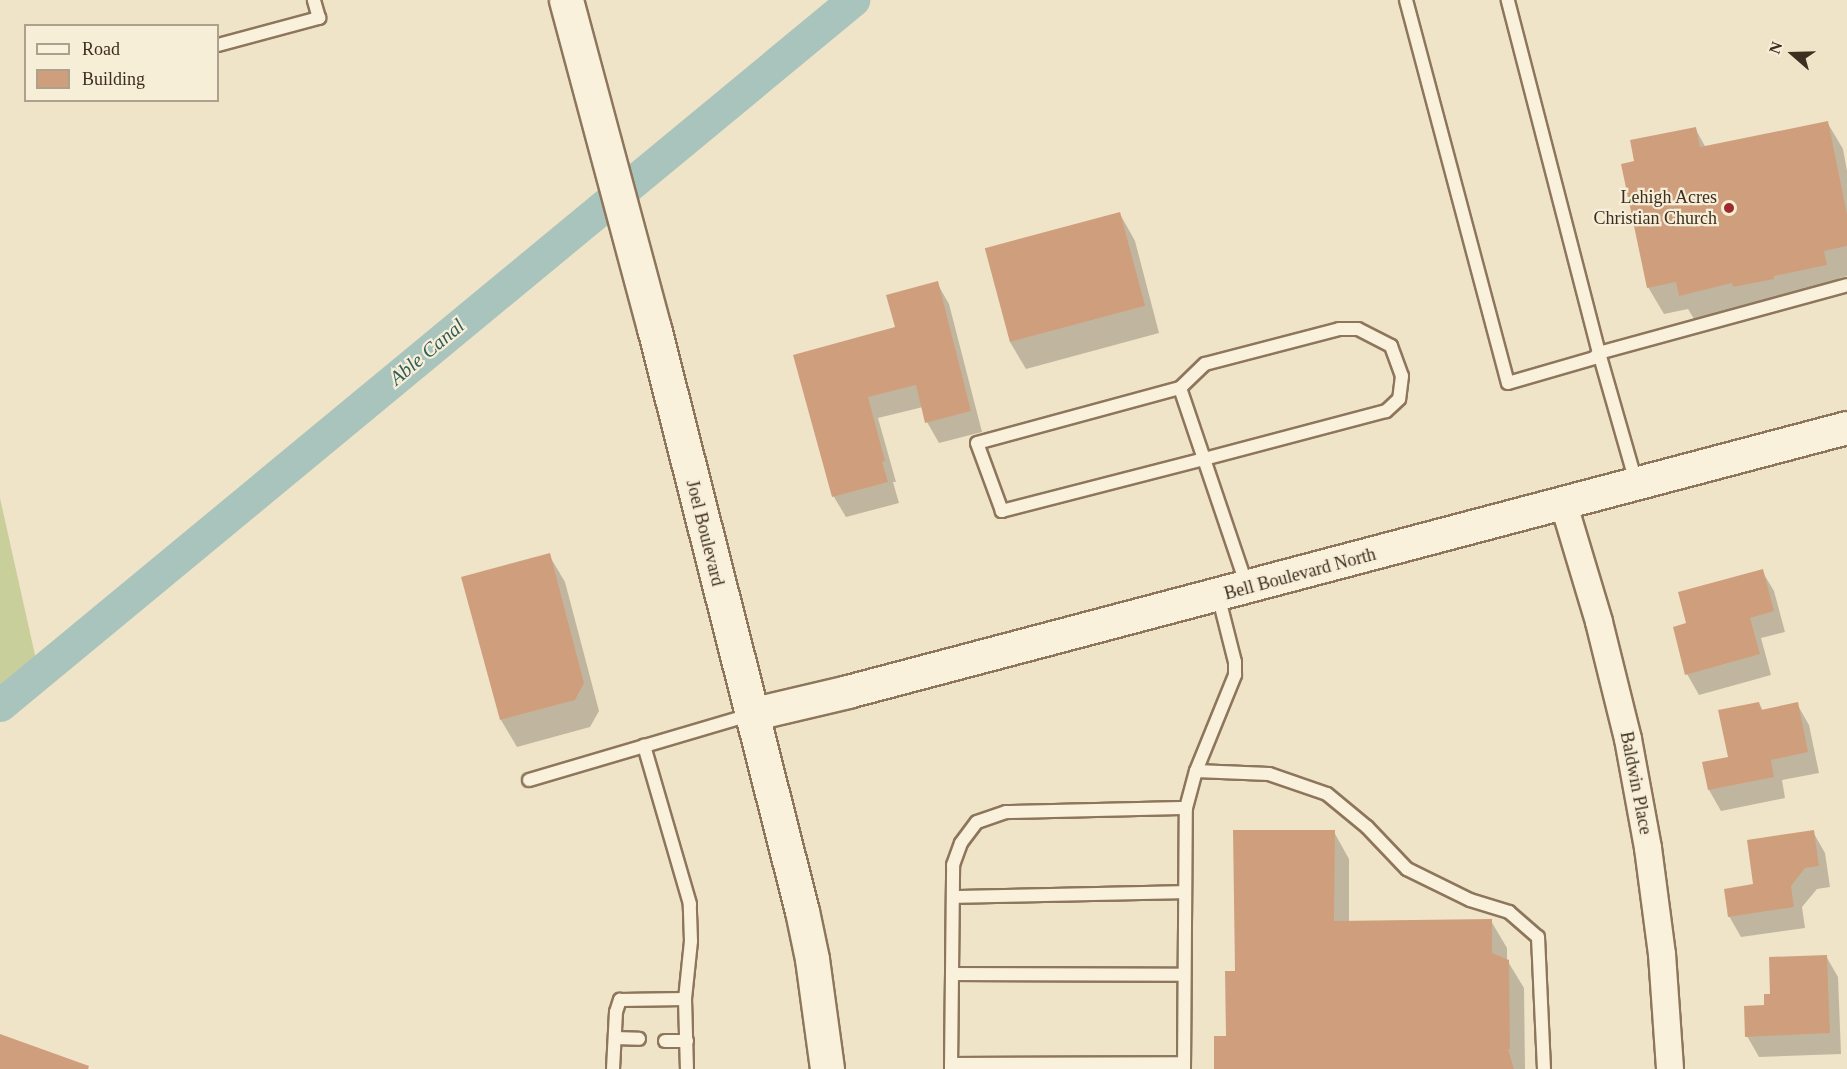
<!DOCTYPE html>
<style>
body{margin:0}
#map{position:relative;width:1847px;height:1069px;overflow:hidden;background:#f0e4c8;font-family:"Times New Roman",serif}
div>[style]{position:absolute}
.green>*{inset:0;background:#c9cf9b}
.shadow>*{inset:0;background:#0003}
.canal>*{height:33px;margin:-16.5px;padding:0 16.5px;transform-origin:16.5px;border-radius:16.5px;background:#a9c4bc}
.building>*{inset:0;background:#cf9f7d;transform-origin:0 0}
.roads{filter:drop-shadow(2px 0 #8d765c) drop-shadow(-2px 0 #8d765c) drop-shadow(0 2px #8d765c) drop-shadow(0 -2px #8d765c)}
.service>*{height:12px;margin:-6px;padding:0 6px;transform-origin:6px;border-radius:6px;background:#faf1dc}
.minor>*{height:26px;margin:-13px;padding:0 13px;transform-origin:13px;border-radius:13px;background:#faf1dc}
.tertiary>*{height:32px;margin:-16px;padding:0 16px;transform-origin:16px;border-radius:16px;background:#faf1dc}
.secondary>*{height:33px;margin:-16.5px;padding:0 16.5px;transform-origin:16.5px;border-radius:16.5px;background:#faf1dc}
.dots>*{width:16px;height:16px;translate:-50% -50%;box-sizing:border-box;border:3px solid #f7eed8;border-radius:50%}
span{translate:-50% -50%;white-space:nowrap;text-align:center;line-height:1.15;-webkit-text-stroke:4.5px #f7eed8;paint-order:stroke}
.poi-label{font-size:18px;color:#3d2e20}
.right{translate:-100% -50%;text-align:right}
.street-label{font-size:18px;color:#3d2e20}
.water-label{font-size:20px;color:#2f5d5a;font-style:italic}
.legend{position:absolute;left:24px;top:24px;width:195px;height:78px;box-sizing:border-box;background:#f7eed8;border:2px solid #ada18e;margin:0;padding:8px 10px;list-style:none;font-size:18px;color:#3d2e20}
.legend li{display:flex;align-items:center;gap:12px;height:30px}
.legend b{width:30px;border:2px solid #ada18e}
.north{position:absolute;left:1763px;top:24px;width:60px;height:60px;-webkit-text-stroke:4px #f7eed8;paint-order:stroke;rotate:290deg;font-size:16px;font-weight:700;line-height:24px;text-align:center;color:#3d2e20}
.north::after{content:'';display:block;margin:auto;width:21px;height:27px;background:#3d2e20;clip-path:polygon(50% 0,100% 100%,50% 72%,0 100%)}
</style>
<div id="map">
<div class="green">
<i style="clip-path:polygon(0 498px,39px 673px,0 705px)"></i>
</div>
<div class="shadow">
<i style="clip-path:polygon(1827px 122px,1843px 149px,1847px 171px,1847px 276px,1839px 278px,1842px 292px,1696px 322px,1688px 309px,1664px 314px,1648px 287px,1635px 162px,1695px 128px,1706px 148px)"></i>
<i style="clip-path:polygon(1120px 214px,1135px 241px,1159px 333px,1026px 369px,1010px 342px)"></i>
<i style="clip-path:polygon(937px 283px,949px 304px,982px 432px,939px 443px,927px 422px,923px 407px,878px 418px,896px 482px,893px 482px,899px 503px,846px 517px,834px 497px,795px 356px,896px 328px)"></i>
<i style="clip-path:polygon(549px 555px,565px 582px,599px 711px,590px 727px,517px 747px,501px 720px,463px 578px)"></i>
<i style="clip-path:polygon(1762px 571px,1774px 591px,1785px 632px,1761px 638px,1771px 675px,1699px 695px,1687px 674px)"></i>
<i style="clip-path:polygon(1759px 703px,1763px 711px,1797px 704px,1809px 725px,1819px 773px,1782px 780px,1785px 798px,1721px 811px,1709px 790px,1704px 764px,1729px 759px)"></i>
<i style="clip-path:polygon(1334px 832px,1349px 859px,1349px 922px,1491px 921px,1507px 948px,1507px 960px,1524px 988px,1525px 1069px,1216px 1069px,1227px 1037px,1237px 973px)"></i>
<i style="clip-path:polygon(1813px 832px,1825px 853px,1830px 887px,1817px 889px,1802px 907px,1805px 928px,1741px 937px,1729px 916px,1754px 886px)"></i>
<i style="clip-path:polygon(1826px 956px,1838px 977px,1841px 1054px,1759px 1057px,1747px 1036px,1772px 995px)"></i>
</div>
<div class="canal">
<i style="left:0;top:705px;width:1107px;rotate:-39.57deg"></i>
</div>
<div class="building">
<i style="clip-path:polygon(1828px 121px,1847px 214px,1847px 246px,1824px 251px,1827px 265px,1774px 276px,1774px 279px,1733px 287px,1732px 283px,1679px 296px,1676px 282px,1647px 288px,1621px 164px,1634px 161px,1630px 140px,1696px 127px,1700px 147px)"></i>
<i style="left:1120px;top:212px;width:97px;height:140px;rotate:75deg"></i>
<i style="clip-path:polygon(938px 281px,971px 411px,925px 423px,916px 385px,868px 397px,885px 461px,882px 462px,888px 482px,832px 497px,793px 355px,895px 327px,886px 295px)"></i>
<i style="clip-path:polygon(550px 553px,584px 683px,575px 700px,500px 720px,461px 577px)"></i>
<i style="clip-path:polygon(1763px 569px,1774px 611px,1750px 618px,1760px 654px,1685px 675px,1673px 627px,1686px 623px,1678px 592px)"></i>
<i style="clip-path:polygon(1759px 702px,1761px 710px,1798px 702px,1808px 752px,1771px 760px,1774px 777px,1708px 790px,1702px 762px,1728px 757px,1718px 710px)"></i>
<i style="clip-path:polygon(1233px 830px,1335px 830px,1334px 921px,1492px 919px,1492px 953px,1509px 960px,1510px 1049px,1508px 1049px,1514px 1069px,1214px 1069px,1214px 1036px,1226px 1036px,1225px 971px,1235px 971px)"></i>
<i style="clip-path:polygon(1814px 830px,1819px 866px,1805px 868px,1791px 886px,1794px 907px,1728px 917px,1724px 889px,1753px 884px,1747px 840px)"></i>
<i style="clip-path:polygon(1827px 955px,1830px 1033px,1745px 1037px,1744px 1006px,1764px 1005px,1764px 994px,1770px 994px,1769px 957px)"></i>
<i style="clip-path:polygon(0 1034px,89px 1066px,88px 1069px,0 1069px)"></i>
</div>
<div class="roads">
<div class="service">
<i style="left:1406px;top:0;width:396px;rotate:75.1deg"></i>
<i style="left:1508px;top:383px;width:90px;rotate:-16.2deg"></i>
<i style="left:1594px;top:358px;width:7px;rotate:-45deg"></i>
<i style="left:1599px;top:353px;width:365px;rotate:-104.5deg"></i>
<i style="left:218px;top:45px;width:105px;rotate:-15deg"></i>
<i style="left:319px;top:18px;width:19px;rotate:-106deg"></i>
<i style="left:1180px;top:388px;width:35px;rotate:-44deg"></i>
<i style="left:1205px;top:364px;width:138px;rotate:-14.6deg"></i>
<i style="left:1339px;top:329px;width:19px"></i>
<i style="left:1358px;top:329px;width:37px;rotate:27deg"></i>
<i style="left:1391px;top:346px;width:32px;rotate:70deg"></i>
<i style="left:1402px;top:376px;width:23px;rotate:97deg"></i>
<i style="left:1399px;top:399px;width:18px;rotate:137deg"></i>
<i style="left:1386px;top:411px;width:188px;rotate:165.2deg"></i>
<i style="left:1204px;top:459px;width:209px;rotate:165.6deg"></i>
<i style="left:1002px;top:511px;width:72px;rotate:-110.2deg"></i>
<i style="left:977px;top:443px;width:210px;rotate:-15.2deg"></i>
<i style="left:1180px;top:388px;width:75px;rotate:71.3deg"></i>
<i style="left:1204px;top:459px;width:134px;rotate:71.3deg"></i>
<i style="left:1636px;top:482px;width:134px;rotate:-106deg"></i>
<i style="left:1599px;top:353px;width:257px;rotate:-15.3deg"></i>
<i style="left:1196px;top:771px;width:73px;rotate:2.4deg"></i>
<i style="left:1269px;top:774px;width:61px;rotate:19deg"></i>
<i style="left:1327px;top:794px;width:52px;rotate:39.5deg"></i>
<i style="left:1367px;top:827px;width:58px;rotate:46.4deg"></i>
<i style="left:1407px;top:869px;width:70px;rotate:26.2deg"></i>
<i style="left:1470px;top:900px;width:41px;rotate:17.1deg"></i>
<i style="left:1509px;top:912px;width:38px;rotate:41deg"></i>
<i style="left:1538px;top:937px;width:132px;rotate:87.4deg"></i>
<i style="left:529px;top:780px;width:230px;rotate:-16.4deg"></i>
<i style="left:953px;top:897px;width:231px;rotate:-1.2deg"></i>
<i style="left:952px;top:974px;width:232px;rotate:0.2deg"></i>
<i style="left:685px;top:999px;width:70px;rotate:88.4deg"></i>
<i style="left:615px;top:1038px;width:24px;rotate:2deg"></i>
<i style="left:665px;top:1041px;width:22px"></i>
<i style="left:951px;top:1064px;width:233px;rotate:-0.2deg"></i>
<i style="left:613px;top:1069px;width:57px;rotate:-87deg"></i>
<i style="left:616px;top:1012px;width:13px;rotate:-72deg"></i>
<i style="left:620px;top:1000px;width:65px;rotate:-0.9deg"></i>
<i style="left:685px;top:999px;width:58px;rotate:-84.1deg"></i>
<i style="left:691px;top:941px;width:37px;rotate:-92deg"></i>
<i style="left:690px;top:904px;width:165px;rotate:-106.2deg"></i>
<i style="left:951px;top:1069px;width:204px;rotate:-89.4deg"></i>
<i style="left:953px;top:865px;width:23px;rotate:-70deg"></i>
<i style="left:961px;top:843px;width:26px;rotate:-53deg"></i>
<i style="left:977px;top:822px;width:31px;rotate:-19deg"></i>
<i style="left:1006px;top:812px;width:180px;rotate:-1.3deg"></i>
<i style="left:1184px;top:1069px;width:261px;rotate:-89.6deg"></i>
<i style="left:1186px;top:808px;width:38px;rotate:-75deg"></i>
<i style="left:1196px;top:771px;width:104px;rotate:-67.9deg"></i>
<i style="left:1235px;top:675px;width:13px;rotate:-90deg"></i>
<i style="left:1235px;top:662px;width:69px;rotate:-104.2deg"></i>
</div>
<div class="minor">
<i style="left:1564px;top:505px;width:122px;rotate:73.3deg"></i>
<i style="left:1599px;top:622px;width:121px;rotate:76.1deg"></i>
<i style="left:1628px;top:739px;width:111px;rotate:79.6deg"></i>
<i style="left:1648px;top:848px;width:107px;rotate:82.5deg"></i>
<i style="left:1662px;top:954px;width:115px;rotate:86deg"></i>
</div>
<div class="tertiary">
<i style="left:751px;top:715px;width:100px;rotate:-13.3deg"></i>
<i style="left:848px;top:692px;width:1033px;rotate:-14.8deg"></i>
</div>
<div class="secondary">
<i style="left:566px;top:0;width:340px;rotate:75deg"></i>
<i style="left:654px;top:328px;width:601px;rotate:75.76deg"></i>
<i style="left:802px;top:911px;width:49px;rotate:78.2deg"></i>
<i style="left:812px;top:959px;width:111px;rotate:82.2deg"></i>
</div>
</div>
<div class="dots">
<i style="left:1729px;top:208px;background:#9e2a2b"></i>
</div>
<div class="poi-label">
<span class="right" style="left:1717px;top:208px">Lehigh Acres<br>Christian Church</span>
</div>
<div class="street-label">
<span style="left:705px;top:533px;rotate:76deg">Joel Boulevard</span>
<span style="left:1300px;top:574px;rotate:-15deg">Bell Boulevard North</span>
<span style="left:1636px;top:783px;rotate:79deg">Baldwin Place</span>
</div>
<div class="water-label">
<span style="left:427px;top:352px;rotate:-40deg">Able Canal</span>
</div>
<ul class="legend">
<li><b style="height:8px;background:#faf1dc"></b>Road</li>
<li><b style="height:16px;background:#cf9f7d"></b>Building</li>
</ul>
<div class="north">N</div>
</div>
